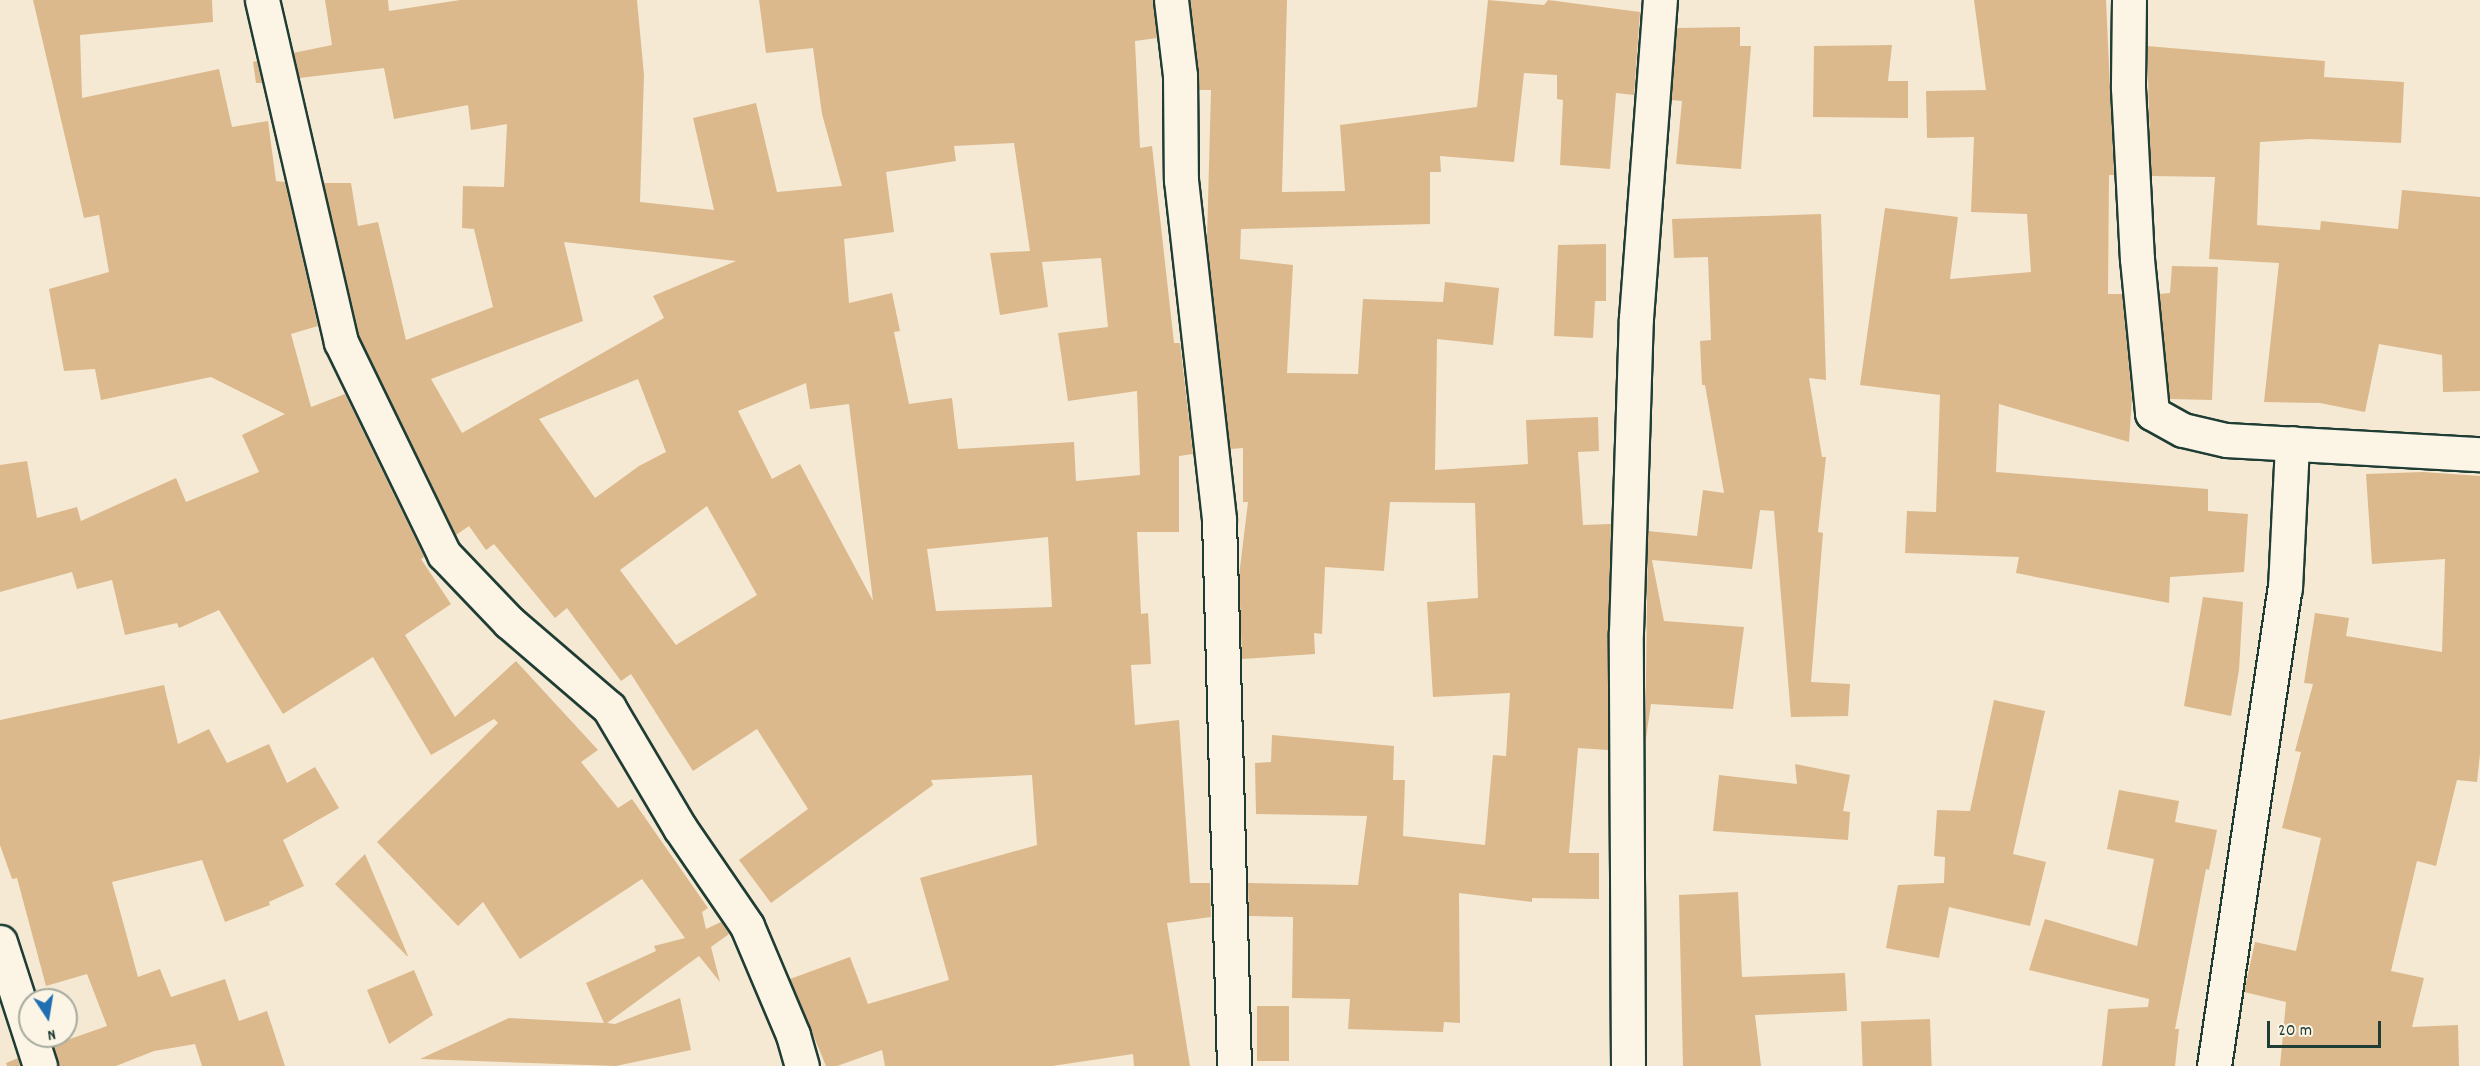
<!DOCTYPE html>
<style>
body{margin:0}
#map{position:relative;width:2480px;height:1066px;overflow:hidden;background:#f5e9d3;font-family:Dekko,sans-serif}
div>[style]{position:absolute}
.building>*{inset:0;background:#dbb98d;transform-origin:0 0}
.roads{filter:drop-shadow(2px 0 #1f3d34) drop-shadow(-2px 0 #1f3d34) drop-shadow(0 2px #1f3d34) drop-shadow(0 -2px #1f3d34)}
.minor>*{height:33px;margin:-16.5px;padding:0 16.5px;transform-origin:16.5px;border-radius:16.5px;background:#fcf5e5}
span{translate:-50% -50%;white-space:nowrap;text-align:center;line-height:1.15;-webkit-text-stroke:4.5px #fcf5e5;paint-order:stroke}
.north{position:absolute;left:18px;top:988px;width:60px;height:60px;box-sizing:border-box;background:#fcf5e5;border:2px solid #a4ab9e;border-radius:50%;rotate:168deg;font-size:16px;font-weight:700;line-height:24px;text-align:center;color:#1f3d34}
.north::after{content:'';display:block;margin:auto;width:21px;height:27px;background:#1f6fb2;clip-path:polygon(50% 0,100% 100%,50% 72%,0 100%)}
.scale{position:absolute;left:2267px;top:1021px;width:114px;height:27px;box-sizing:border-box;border:3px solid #1f3d34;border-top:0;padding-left:8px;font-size:18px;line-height:21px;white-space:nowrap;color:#1f3d34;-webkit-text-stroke:4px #fcf5e5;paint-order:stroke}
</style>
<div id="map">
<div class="building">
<i style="clip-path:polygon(33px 0,212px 0,213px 22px,80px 35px,82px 98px,219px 69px,232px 127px,268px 121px,276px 181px,285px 182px,318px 326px,291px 334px,311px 407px,345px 394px,424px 557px,421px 559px,451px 604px,405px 635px,455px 717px,516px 661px,598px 750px,581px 762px,618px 808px,632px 799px,708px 908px,702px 912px,706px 929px,721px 922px,729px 934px,711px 947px,720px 982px,699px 956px,607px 1023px,615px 1024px,680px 998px,691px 1050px,616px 1066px,420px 1059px,509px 1018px,604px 1023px,586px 983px,656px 951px,654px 946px,685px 938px,642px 879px,520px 959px,483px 902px,458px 926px,377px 842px,498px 723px,494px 719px,431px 755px,373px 657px,283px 714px,219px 610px,179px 628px,177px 623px,125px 635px,112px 580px,77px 589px,72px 572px,0 592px,0 465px,27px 461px,37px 518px,77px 507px,81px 521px,176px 478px,186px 502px,259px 472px,242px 435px,285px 414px,211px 377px,101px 400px,95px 369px,64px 371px,49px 289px,109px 272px,99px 215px,84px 218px)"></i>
<i style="clip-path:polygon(evenodd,325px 0,388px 0,389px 11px,460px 0,637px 0,644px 75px,640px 202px,714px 210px,693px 118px,756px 103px,777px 192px,842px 186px,822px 114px,813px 48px,766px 53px,759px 0,1153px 0,1157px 38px,1135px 41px,1140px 148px,1152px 146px,1174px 343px,1180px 343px,1193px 454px,1179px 456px,1179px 532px,1137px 532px,1141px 614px,1148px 613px,1151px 664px,1131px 665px,1135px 725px,1179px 720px,1190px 883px,1210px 883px,1211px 917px,1167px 923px,1190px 1066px,1134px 1066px,1133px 1054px,1052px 1066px,885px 1066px,882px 1050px,837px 1066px,826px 1066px,790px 979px,850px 957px,868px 1004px,949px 980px,920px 878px,1037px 845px,1032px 775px,931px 780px,933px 785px,771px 903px,739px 860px,808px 809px,757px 729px,693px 771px,631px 674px,621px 681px,567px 608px,555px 618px,494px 544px,486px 550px,469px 526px,456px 535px,359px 336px,323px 183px,351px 183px,358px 226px,378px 222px,406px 340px,493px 307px,474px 229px,462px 228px,463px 186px,504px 187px,507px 124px,471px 130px,468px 105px,394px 119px,384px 68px,299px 78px,293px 53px,332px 45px,325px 0,1014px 143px,1030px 251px,990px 253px,1000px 315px,1048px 307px,1042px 262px,1101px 258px,1108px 327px,1058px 333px,1068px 401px,1137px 391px,1140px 475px,1076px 481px,1074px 442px,958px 449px,952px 398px,909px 404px,894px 332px,900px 331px,892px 293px,849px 303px,844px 239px,894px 232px,886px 172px,956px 161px,954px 146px,1014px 143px,325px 0,564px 242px,736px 261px,653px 296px,664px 318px,462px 433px,431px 379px,583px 321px,564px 242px,325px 0,638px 379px,666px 452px,639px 466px,595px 498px,539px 419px,638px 379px,325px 0,806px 383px,810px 409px,849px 404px,873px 601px,800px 464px,772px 479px,738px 411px,806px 383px,325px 0,707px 506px,757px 595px,676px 645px,620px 570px,707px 506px,325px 0,1048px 537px,1052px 607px,936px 611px,927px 549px,1048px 537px)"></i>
<i style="clip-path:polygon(1190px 0,1287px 0,1282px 192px,1345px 191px,1340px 125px,1477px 107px,1488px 0,1544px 5px,1548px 0,1640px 12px,1634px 95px,1616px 93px,1610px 169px,1560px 165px,1563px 100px,1557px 99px,1557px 75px,1524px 73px,1514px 162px,1440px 156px,1441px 172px,1430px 172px,1430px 224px,1241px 229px,1240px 259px,1293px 265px,1287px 373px,1358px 374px,1363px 299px,1443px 302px,1445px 282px,1499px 288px,1493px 345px,1437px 339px,1435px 470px,1528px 464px,1526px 420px,1598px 417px,1599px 451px,1578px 452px,1583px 525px,1611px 524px,1608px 750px,1578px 748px,1569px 853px,1599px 853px,1599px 899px,1532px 898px,1532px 902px,1459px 893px,1460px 1023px,1444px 1022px,1443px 1032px,1348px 1029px,1350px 999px,1292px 998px,1293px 917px,1249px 916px,1248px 883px,1358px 885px,1367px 816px,1256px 814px,1255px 763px,1271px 762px,1272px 735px,1394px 746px,1393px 780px,1405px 780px,1403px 836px,1485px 845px,1493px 755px,1506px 756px,1510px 693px,1433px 697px,1427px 602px,1478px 598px,1475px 503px,1390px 502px,1384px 571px,1325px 567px,1322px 634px,1314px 633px,1315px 654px,1242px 659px,1239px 576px,1248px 502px,1243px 502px,1243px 448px,1230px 449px,1207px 240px,1211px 90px,1199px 90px)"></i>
<i style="clip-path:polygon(1974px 0,2106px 0,2114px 175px,2109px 175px,2108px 294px,2122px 294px,2132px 398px,2129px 442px,1999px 404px,1996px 472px,2208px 489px,2208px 511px,2248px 514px,2244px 572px,2170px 577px,2169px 603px,2016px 573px,2019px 557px,1905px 553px,1907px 511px,1936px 512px,1940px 395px,1860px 385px,1885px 208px,1958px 217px,1950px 279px,2031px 272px,2027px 214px,1971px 212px,1974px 137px,1927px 138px,1926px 91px,1986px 90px)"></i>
<i style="clip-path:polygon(1740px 27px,1740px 46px,1751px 46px,1741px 169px,1676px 164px,1682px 101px,1671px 100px,1677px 28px)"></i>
<i style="clip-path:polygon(1892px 45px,1888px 81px,1908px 81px,1908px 118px,1813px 117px,1814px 46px)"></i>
<i style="clip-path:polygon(2147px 46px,2325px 61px,2324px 77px,2404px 82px,2401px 143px,2310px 139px,2260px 142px,2257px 225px,2320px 230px,2321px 221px,2398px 229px,2402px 190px,2480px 197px,2480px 391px,2443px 392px,2442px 355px,2379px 344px,2365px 412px,2320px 403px,2264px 402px,2279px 263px,2209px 259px,2215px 177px,2151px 176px)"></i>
<i style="clip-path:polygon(257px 61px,262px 83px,256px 83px,253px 62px)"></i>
<i style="clip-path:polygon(1821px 214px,1826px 380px,1809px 378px,1822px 457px,1826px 457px,1818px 532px,1823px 533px,1811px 682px,1850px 684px,1848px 716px,1791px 717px,1774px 511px,1760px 510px,1752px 569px,1652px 560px,1664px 621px,1744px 627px,1733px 709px,1651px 704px,1645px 745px,1648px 531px,1697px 536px,1703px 490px,1724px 493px,1705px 385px,1702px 385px,1700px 341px,1711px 340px,1708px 257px,1674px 258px,1672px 219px)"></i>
<i style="clip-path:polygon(1606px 244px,1606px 301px,1595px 301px,1593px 338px,1554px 336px,1558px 245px)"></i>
<i style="clip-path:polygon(2172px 266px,2218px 267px,2212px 400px,2169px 399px,2159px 294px,2170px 293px)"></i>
<i style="clip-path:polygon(2423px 472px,2480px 476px,2480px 754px,2477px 782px,2457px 780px,2436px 866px,2417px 861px,2391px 971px,2424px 978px,2412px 1027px,2458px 1025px,2459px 1066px,2280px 1066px,2286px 1002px,2244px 992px,2255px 942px,2296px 951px,2321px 838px,2282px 828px,2301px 752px,2295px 751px,2313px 684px,2304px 683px,2315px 613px,2349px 618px,2346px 636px,2442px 652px,2445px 559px,2372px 564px,2366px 474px)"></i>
<i style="clip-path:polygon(2203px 597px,2243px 602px,2239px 670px,2231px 716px,2184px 706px)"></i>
<i style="clip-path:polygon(164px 685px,178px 744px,209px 729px,227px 763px,269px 744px,287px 783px,315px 767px,339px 808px,283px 840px,304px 886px,269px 902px,270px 905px,225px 922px,202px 860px,112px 882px,138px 977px,160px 969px,171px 997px,225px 979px,239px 1021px,267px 1011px,285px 1066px,202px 1066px,195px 1044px,154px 1051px,116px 1066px,58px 1066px,53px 1045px,107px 1026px,87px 974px,46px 986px,17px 878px,12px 879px,0 845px,0 720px)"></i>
<i style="clip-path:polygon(1994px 700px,2045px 711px,2013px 854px,2046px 862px,2030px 926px,1949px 907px,1939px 958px,1886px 948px,1898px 885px,1944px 883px,1945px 857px,1934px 856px,1937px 810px,1970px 811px)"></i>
<i style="clip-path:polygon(1795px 764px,1850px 775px,1843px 811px,1850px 812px,1848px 840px,1713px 831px,1719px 775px,1797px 784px)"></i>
<i style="clip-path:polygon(2119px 790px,2179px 801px,2175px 822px,2217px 830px,2209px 870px,2206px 869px,2175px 1029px,2179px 1029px,2175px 1066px,2102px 1066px,2108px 1009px,2148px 1007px,2149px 999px,2029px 970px,2045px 919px,2137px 946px,2154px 859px,2107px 849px)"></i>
<i style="clip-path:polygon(365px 854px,408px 956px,407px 956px,335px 884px)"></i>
<i style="clip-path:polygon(1738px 892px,1742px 977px,1845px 973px,1847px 1011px,1755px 1015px,1761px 1066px,1683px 1066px,1679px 895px)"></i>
<i style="clip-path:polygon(414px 970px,433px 1015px,389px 1044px,367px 990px)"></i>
<i style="left:1289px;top:1006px;width:55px;height:32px;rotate:90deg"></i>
<i style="left:1930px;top:1019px;width:47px;height:69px;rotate:88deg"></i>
<i style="clip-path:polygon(18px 1058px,20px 1066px,7px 1066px,6px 1063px)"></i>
</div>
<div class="roads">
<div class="minor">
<i style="left:262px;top:0;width:351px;rotate:77deg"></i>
<i style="left:341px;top:342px;width:236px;rotate:64.1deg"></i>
<i style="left:444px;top:554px;width:94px;rotate:46.3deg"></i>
<i style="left:509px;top:622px;width:132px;rotate:40.7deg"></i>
<i style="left:609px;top:708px;width:139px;rotate:59.4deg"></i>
<i style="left:680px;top:828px;width:119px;rotate:55.6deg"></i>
<i style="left:747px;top:926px;width:118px;rotate:67.1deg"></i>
<i style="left:793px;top:1035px;width:32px;rotate:74deg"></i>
<i style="left:1171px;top:0;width:76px;rotate:83.2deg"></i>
<i style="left:1180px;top:75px;width:105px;rotate:89.5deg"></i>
<i style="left:1181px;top:180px;width:342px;rotate:83.6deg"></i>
<i style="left:1219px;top:520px;width:546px;rotate:88.43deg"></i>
<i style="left:2129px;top:0;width:88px;rotate:90.7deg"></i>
<i style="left:2128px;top:88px;width:171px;rotate:87deg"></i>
<i style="left:2137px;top:259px;width:155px;rotate:84.4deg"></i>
<i style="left:2152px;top:413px;width:35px;rotate:29deg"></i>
<i style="left:2183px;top:430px;width:44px;rotate:13.1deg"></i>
<i style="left:2226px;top:440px;width:254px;rotate:3.2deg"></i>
<i style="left:0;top:942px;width:130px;rotate:72.1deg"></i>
<i style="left:1628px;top:1066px;width:434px;rotate:-90.3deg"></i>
<i style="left:1626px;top:632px;width:314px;rotate:-88.2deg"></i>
<i style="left:1636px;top:318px;width:319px;rotate:-85.7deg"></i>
<i style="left:2214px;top:1066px;width:483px;rotate:-81.6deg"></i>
<i style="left:2285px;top:588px;width:145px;rotate:-87.2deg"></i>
</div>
</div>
<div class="north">N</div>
<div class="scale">20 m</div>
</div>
